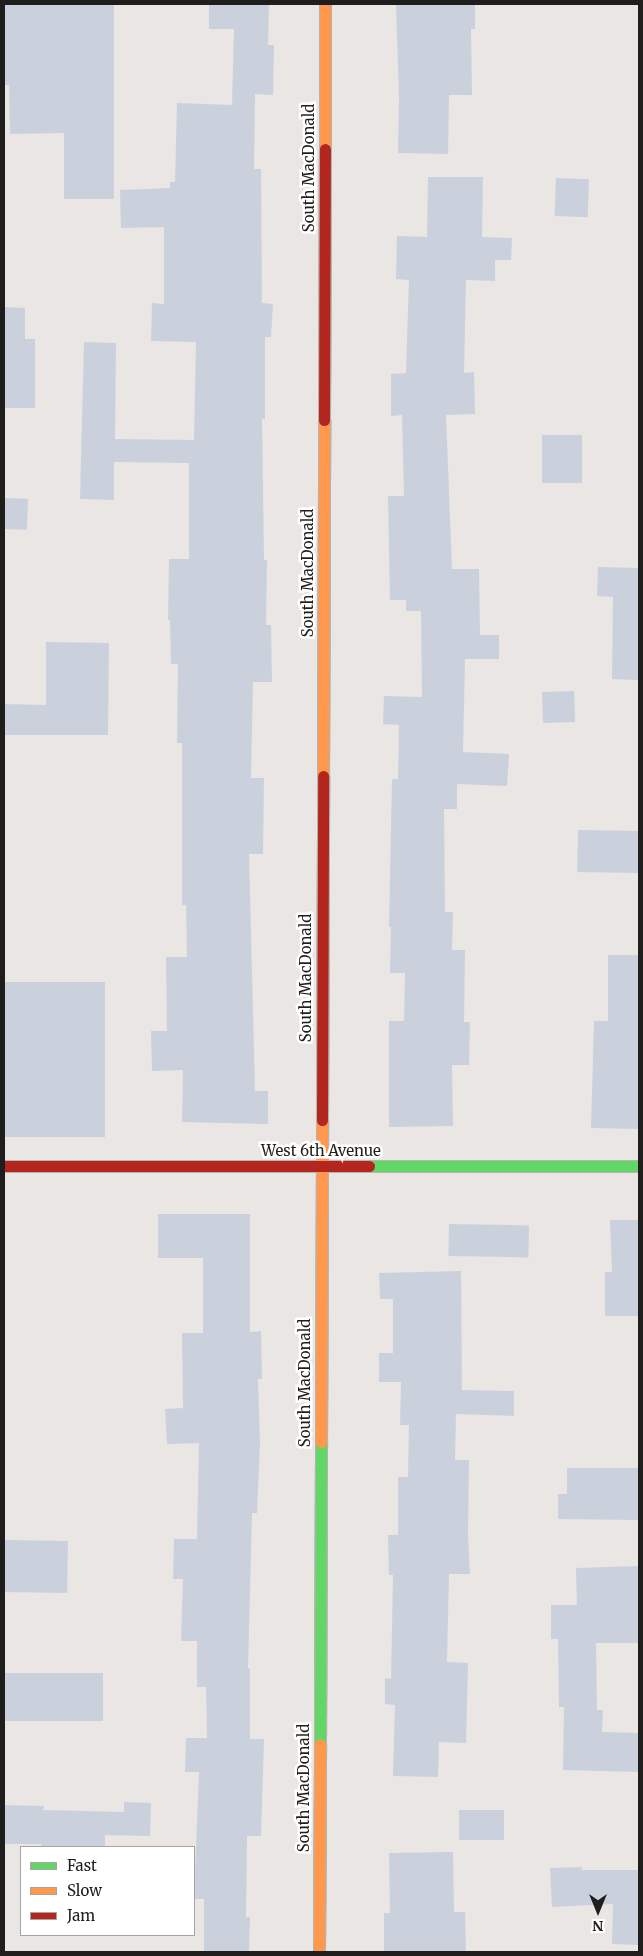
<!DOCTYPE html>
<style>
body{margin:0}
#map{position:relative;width:643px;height:1956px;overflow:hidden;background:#e9e6e3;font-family:Merriweather,serif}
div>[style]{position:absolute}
.building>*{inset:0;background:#cad1dd;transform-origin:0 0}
.roads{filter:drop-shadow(1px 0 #b6b4b2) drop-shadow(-1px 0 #b6b4b2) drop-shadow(0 1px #b6b4b2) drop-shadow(0 -1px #b6b4b2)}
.fast>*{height:11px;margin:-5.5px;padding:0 5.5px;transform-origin:5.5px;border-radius:5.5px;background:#63d668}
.slow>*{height:11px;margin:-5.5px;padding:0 5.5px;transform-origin:5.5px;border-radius:5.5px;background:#ff974d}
.jam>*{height:11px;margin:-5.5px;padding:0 5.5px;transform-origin:5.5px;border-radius:5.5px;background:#b3261e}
span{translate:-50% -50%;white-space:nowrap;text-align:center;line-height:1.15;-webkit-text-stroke:5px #fff;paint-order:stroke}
.street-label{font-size:15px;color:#1f1e1c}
.frame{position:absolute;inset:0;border:5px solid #1f1e1c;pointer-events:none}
.legend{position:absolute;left:20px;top:1846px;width:175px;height:90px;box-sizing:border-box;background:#fff;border:1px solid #a5a5a4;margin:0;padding:6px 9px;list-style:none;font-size:15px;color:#1f1e1c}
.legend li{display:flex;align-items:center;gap:10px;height:25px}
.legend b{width:25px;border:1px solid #a5a5a4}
.north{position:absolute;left:573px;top:1886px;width:50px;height:50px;-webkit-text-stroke:4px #fff;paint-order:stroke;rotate:180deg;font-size:14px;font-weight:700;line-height:20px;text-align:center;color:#1f1e1c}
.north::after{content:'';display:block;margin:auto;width:18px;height:22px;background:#1f1e1c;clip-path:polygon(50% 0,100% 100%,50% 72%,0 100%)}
</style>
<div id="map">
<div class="building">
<i style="clip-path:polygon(4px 4px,114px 4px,114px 199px,64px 199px,64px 133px,10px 134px,9px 85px,4px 85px)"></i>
<i style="clip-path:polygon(209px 4px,269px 4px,268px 45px,274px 45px,273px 95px,255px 94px,254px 169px,261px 169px,262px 303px,273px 304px,271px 337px,265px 337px,265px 419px,262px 419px,264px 560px,267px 560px,266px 625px,271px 625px,272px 682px,253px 682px,251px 778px,264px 778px,263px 854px,249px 854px,255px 1091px,268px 1091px,268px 1124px,182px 1122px,183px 1070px,152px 1071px,151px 1031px,167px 1031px,166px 957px,187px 957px,186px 905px,182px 905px,182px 743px,177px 743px,178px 664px,171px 664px,170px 620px,168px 620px,169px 559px,189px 559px,189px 463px,114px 462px,114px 500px,80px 499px,84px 342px,116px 343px,115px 439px,194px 440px,196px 342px,151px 341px,152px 303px,164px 304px,164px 227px,121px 228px,120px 190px,170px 188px,170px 182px,175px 182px,177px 103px,232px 105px,234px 29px,209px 29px)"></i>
<i style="clip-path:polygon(396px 4px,475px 4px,475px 29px,471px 29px,472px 95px,449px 95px,448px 154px,398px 153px,399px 96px)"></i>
<i style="clip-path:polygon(428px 177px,483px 177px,482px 237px,512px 238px,511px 260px,495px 260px,495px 281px,466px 280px,464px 373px,474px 372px,475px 414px,446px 415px,452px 569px,479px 569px,480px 635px,499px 635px,499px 659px,465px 659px,463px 752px,509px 754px,507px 786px,457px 784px,457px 809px,444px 809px,445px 912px,453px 912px,452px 950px,465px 950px,464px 1022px,470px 1022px,469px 1065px,452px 1065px,453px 1126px,389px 1127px,389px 1021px,404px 1021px,405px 973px,390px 973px,391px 927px,389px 927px,392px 779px,398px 779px,399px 725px,383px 724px,384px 696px,422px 697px,421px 611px,406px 611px,406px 600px,390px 600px,388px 496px,404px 496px,402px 415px,391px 416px,391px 374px,406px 373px,409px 280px,396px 279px,397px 236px,427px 237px)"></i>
<i style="left:556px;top:178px;width:33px;height:38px;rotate:2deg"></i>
<i style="clip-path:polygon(4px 307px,25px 308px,25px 339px,35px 339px,35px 408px,4px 408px)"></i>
<i style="left:542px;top:435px;width:40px;height:48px"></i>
<i style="left:4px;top:498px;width:24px;height:31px;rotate:2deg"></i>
<i style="clip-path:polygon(598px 567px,639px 568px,639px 680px,612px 679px,613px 597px,597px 596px)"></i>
<i style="clip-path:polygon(46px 642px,109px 643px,108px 735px,4px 735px,4px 704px,46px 705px)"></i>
<i style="left:574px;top:691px;width:31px;height:32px;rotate:88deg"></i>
<i style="left:578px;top:830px;width:61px;height:42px;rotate:1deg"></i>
<i style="clip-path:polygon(608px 955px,639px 955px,639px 1129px,591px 1128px,594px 1021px,608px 1021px)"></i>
<i style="left:4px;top:982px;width:101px;height:155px"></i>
<i style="clip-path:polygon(158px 1214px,250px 1214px,250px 1332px,261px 1331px,262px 1379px,258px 1379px,260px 1442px,257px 1513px,252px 1513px,248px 1669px,250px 1668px,250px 1739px,264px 1739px,261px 1836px,247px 1836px,246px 1917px,250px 1917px,249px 1952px,204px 1952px,204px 1899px,194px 1899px,199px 1772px,185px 1772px,186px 1738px,207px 1738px,206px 1687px,197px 1687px,197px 1641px,181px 1641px,183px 1579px,173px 1579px,174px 1539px,197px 1539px,199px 1443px,167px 1444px,165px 1409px,183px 1408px,182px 1333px,203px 1333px,203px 1258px,158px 1258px)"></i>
<i style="clip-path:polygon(610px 1220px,639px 1220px,639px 1316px,605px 1316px,605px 1272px,612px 1272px)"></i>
<i style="left:449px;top:1224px;width:80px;height:32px;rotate:1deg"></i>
<i style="clip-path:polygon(461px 1271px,462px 1390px,514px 1391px,514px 1416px,456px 1414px,455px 1460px,469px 1460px,468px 1534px,470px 1574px,449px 1574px,447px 1662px,468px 1663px,466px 1743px,439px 1742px,438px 1777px,393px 1776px,395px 1705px,385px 1704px,385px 1678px,391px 1679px,393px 1575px,389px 1575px,388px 1535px,398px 1535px,398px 1477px,408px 1477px,409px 1425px,400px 1425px,401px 1382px,379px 1382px,379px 1353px,393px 1353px,393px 1299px,380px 1299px,379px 1273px)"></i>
<i style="clip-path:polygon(567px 1468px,639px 1468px,639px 1520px,558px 1519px,558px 1494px,567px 1494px)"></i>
<i style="left:4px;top:1540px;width:64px;height:52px;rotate:1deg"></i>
<i style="clip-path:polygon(639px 1566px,639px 1643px,596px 1643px,597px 1710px,603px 1710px,602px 1732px,639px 1733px,639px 1772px,563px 1770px,564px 1707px,559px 1707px,558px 1639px,551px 1639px,551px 1605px,577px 1605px,576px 1568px)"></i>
<i style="left:103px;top:1673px;width:48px;height:99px;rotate:90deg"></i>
<i style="clip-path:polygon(124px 1802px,151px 1803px,150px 1836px,105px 1835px,105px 1847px,41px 1847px,41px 1844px,4px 1844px,4px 1805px,44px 1806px,43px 1810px,124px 1812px)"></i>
<i style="left:459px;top:1810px;width:45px;height:30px"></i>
<i style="clip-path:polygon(453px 1852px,454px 1912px,465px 1912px,466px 1951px,384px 1951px,384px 1913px,390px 1913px,389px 1853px)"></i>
<i style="clip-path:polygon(582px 1867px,582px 1870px,639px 1870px,639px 1945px,612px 1944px,613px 1904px,552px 1907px,550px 1868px)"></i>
</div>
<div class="roads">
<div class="fast">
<i style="left:369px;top:1166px;width:270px"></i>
<i style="left:320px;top:1744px;width:302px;rotate:-89.8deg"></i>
</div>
<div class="slow">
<i style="left:325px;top:149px;width:145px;rotate:-90deg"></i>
<i style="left:323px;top:776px;width:356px;rotate:-89.8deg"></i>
<i style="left:321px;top:1442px;width:322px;rotate:-89.8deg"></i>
<i style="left:319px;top:1952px;width:208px;rotate:-89.7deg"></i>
</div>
<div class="jam">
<i style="left:324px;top:420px;width:271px;rotate:-89.8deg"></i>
<i style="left:322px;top:1120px;width:344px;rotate:-89.8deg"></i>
<i style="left:4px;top:1166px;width:365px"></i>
</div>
</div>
<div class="street-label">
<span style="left:309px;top:168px;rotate:-90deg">South MacDonald</span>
<span style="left:308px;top:573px;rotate:-90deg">South MacDonald</span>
<span style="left:306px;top:978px;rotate:-90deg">South MacDonald</span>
<span style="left:321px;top:1151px">West 6th Avenue</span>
<span style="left:305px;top:1383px;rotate:-90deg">South MacDonald</span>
<span style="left:304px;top:1788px;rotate:-90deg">South MacDonald</span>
</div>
<div class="frame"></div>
<ul class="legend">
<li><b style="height:6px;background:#63d668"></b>Fast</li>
<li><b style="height:6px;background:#ff974d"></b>Slow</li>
<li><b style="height:6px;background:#b3261e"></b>Jam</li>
</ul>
<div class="north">N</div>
</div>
